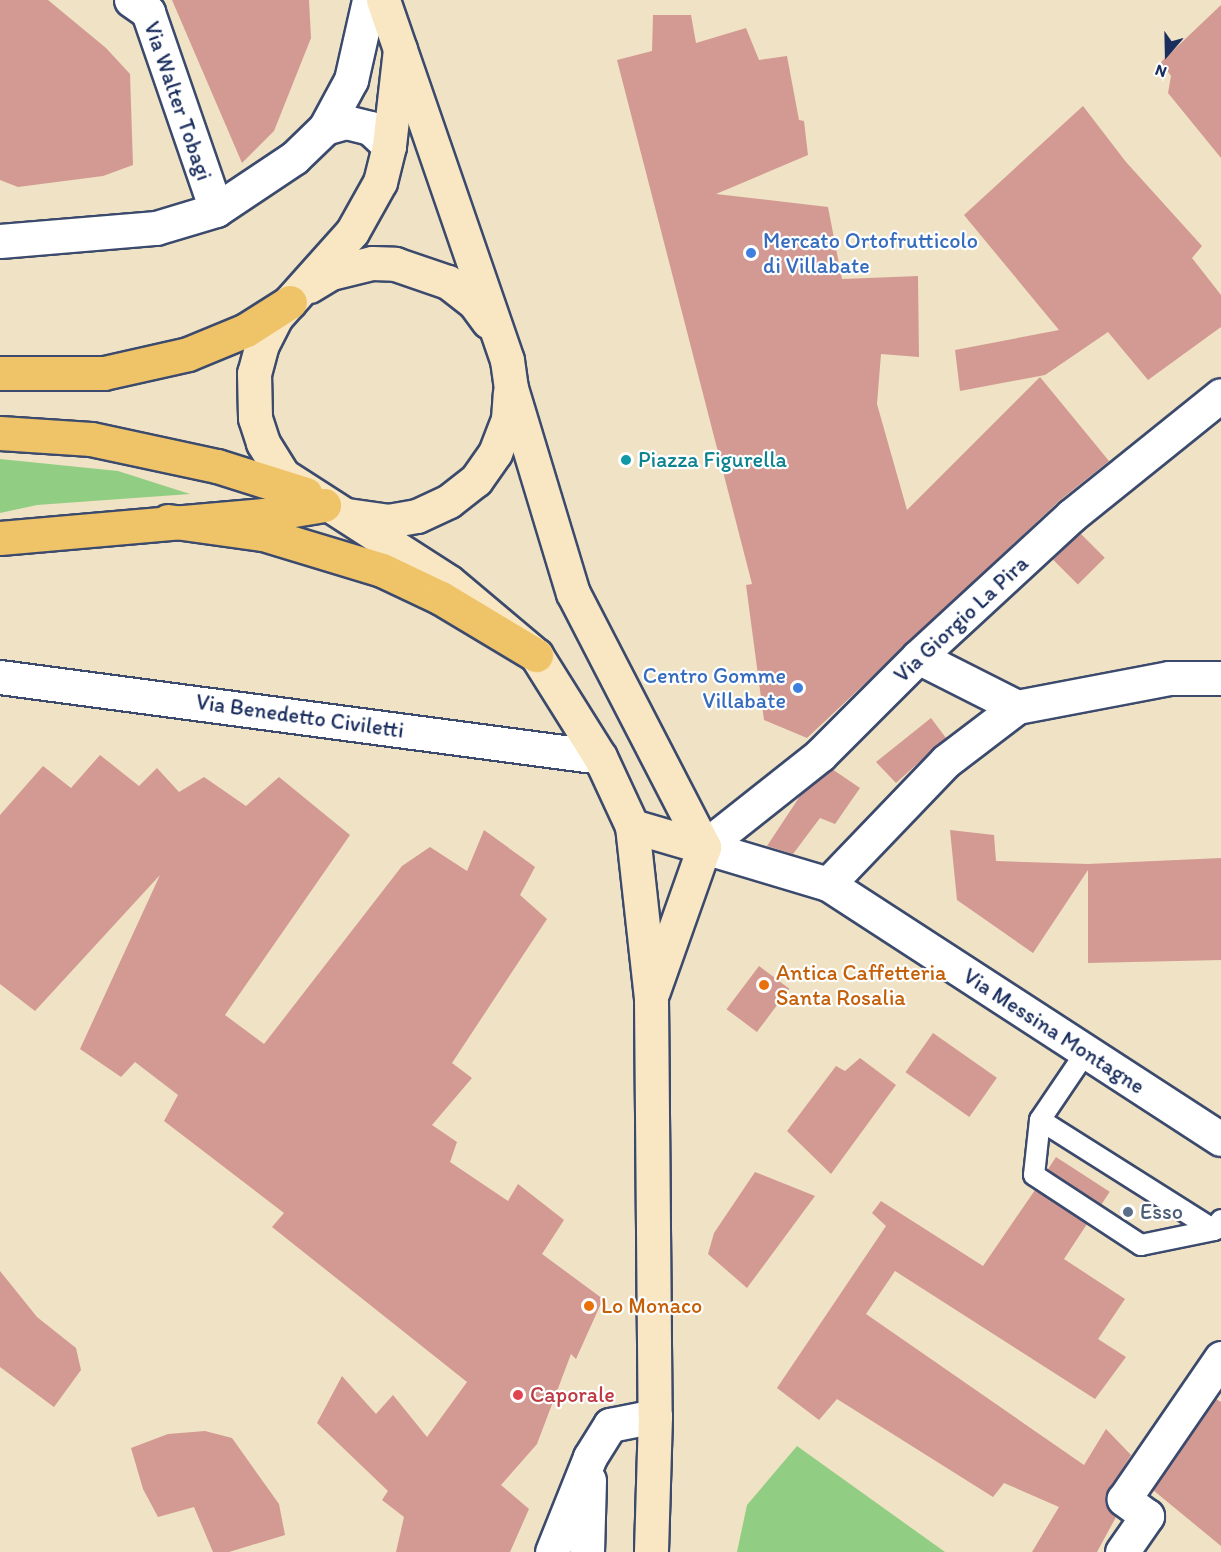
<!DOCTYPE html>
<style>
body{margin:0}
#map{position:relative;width:1221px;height:1552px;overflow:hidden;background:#f0e2c4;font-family:Itim,sans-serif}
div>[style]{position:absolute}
.green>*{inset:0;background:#91ce83}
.building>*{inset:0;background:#d39a93;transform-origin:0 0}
.roads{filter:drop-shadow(2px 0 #3b4a6d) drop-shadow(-2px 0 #3b4a6d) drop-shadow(0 2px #3b4a6d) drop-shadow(0 -2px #3b4a6d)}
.service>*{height:20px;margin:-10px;padding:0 10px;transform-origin:10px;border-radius:10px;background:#fff}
.minor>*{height:33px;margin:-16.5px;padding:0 16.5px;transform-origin:16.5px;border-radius:16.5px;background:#fff}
.tertiary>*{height:33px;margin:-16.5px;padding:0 16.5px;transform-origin:16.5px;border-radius:16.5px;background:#fff}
.secondary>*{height:33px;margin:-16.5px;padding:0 16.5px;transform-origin:16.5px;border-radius:16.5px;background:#f9e7c3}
.primary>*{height:33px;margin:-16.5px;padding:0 16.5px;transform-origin:16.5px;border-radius:16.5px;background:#efc469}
.motorway>*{height:33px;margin:-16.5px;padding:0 16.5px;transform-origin:16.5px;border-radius:16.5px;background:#efc469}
.dots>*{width:16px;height:16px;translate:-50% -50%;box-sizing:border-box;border:3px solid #fff;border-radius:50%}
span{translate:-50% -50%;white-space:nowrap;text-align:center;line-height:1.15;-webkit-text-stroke:4.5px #fff;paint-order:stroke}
.street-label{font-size:22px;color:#1b2f5e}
.shop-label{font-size:22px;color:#366cbe}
.left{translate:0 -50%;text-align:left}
.right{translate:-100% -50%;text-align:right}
.culture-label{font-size:22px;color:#0d838f}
.food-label{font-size:22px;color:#c56008}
.service-label{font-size:22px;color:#4e5e75}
.health-label{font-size:22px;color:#be3a42}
.north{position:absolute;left:1137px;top:24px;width:60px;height:60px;-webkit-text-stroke:4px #fff;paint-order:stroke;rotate:200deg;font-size:16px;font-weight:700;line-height:24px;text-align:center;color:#1b2f5e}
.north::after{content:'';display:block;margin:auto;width:21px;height:27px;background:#1b2f5e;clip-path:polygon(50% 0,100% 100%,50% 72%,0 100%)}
</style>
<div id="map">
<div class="green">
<i style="clip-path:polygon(0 459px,118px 471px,190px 494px,37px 505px,0 513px)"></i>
<i style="clip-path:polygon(797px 1446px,945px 1552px,737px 1552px,747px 1505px)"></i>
</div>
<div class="building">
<i style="clip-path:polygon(0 0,48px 0,106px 48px,130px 74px,133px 165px,103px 176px,18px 187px,0 180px)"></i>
<i style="clip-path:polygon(172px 0,309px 0,311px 38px,274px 131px,242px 163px)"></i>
<i style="clip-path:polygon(1221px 5px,1221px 158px,1168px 93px,1171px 76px,1161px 62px)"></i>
<i style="clip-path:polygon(653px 15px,691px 15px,696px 43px,746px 28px,759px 60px,787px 56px,799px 120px,804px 121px,808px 155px,716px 194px,828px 207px,842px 279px,918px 276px,919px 357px,881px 354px,877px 404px,907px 510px,1040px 377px,1109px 461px,1059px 501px,807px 738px,764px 720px,746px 585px,752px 584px,617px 60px,652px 51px)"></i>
<i style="clip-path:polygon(1083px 106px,1126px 162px,1202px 246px,1192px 258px,1221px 295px,1221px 327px,1148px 380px,1108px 332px,1045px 375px,960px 391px,955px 350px,1059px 330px,964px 215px)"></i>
<i style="left:1080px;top:533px;width:35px;height:38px;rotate:45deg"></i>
<i style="clip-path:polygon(931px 718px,946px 738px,896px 783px,876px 762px)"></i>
<i style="clip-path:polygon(100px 755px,139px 786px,157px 768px,179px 792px,204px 777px,246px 806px,279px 777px,350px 835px,225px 1015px,264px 1044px,402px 866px,430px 847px,467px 871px,484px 830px,535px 867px,520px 895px,547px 919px,452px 1063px,472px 1078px,432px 1125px,457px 1142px,450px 1162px,508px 1201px,518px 1184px,564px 1220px,542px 1254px,603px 1299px,576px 1359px,571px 1354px,537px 1444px,501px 1485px,529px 1509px,510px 1552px,396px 1552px,404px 1517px,382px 1500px,388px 1491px,317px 1423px,342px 1376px,376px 1414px,393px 1395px,427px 1437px,467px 1382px,272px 1227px,284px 1213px,164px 1121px,178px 1095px,135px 1062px,121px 1077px,80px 1049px,160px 875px,35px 1011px,0 984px,0 815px,43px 766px,71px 788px)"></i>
<i style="clip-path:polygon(832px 769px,860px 788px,835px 824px,820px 818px,793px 854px,767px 846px,802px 793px)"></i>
<i style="clip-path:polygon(950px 830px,994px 835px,996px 861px,1088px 864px,1221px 858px,1221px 960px,1088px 963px,1088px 870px,1033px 953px,957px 900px)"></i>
<i style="left:759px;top:966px;width:38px;height:54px;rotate:37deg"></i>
<i style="left:933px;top:1033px;width:78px;height:48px;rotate:35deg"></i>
<i style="clip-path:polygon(860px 1058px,896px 1085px,831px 1174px,787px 1131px,836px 1066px,845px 1071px)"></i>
<i style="left:1056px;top:1157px;width:64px;height:15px;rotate:33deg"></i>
<i style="clip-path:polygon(755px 1172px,815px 1196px,747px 1288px,708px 1254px,714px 1233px)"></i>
<i style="clip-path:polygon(1035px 1190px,1087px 1224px,1064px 1259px,1125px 1299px,1098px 1339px,1126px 1357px,1095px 1399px,895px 1271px,866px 1314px,1084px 1465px,1106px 1429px,1131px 1455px,1105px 1497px,1107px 1507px,1116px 1517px,1097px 1552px,1032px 1552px,1059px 1507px,1004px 1483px,993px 1497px,837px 1399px,819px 1420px,777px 1388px,886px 1226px,872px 1213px,881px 1201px,983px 1266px)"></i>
<i style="clip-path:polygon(0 1271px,37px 1317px,76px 1348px,81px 1370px,54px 1407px,0 1367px)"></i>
<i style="clip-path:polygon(1216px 1399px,1221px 1402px,1221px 1546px,1153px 1490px)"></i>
<i style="clip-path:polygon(205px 1431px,232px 1438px,279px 1504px,285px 1535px,229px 1552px,213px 1552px,194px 1507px,158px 1517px,143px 1489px,131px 1448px,168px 1434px)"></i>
</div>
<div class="roads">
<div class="service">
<i style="left:1086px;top:1052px;width:82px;rotate:124.1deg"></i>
<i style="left:1040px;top:1120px;width:55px;rotate:96.2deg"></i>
<i style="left:1034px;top:1175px;width:128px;rotate:33.2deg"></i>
<i style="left:1141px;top:1245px;width:75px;rotate:-11.6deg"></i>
<i style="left:1214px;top:1230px;width:12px;rotate:-55deg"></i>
<i style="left:1040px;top:1120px;width:206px;rotate:32.3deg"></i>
</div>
<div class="minor">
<i style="left:131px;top:0;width:21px;rotate:35deg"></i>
<i style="left:148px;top:12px;width:209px;rotate:71deg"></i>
<i style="left:918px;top:657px;width:111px;rotate:26.8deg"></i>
<i style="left:0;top:677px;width:605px;rotate:7.59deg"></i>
<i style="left:704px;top:847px;width:148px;rotate:-38.4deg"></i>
<i style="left:820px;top:755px;width:139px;rotate:-45deg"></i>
<i style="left:918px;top:657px;width:209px;rotate:-42.7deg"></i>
<i style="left:1072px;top:515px;width:191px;rotate:-38.8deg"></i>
<i style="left:828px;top:884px;width:170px;rotate:-46.2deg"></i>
<i style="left:946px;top:761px;width:89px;rotate:-37.3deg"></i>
<i style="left:1017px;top:707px;width:155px;rotate:-10.8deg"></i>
<i style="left:1169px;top:678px;width:52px"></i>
<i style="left:552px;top:1552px;width:102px;rotate:-68.2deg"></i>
<i style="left:590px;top:1457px;width:38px;rotate:-58deg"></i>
<i style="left:610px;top:1425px;width:46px;rotate:-11.3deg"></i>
<i style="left:587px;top:1552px;width:72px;rotate:-88.4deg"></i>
<i style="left:1122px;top:1552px;width:44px;rotate:-55.2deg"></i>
<i style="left:1147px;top:1516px;width:29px;rotate:-144deg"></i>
<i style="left:1124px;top:1499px;width:171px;rotate:-55.5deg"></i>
</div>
<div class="tertiary">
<i style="left:325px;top:128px;width:22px;rotate:-16deg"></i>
<i style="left:346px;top:122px;width:25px;rotate:14deg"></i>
<i style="left:370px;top:128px;width:26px;rotate:43deg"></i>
<i style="left:0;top:241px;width:157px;rotate:-4.8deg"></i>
<i style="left:156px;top:228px;width:63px;rotate:-16.7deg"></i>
<i style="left:216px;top:210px;width:94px;rotate:-33.7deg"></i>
<i style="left:294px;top:158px;width:43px;rotate:-44.1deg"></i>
<i style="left:325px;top:128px;width:55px;rotate:-61.6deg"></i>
<i style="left:351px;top:80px;width:82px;rotate:-77.3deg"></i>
<i style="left:704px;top:847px;width:129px;rotate:16.6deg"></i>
<i style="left:828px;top:884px;width:468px;rotate:33deg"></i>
</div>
<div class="secondary">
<i style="left:383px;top:0;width:381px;rotate:71deg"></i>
<i style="left:507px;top:360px;width:28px;rotate:82deg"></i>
<i style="left:511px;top:388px;width:214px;rotate:73.2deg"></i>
<i style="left:573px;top:593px;width:286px;rotate:62.7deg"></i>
<i style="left:704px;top:847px;width:153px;rotate:109.5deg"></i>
<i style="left:400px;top:49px;width:98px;rotate:96.5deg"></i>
<i style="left:389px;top:146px;width:37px;rotate:104deg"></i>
<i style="left:380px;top:182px;width:57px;rotate:119.2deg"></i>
<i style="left:352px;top:232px;width:114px;rotate:131.8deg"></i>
<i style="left:276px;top:317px;width:30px;rotate:117deg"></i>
<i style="left:262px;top:344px;width:30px;rotate:105deg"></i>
<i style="left:254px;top:373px;width:45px;rotate:88.7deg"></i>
<i style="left:255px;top:418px;width:26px;rotate:72deg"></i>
<i style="left:263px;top:443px;width:38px;rotate:58deg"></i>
<i style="left:283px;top:475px;width:197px;rotate:32.8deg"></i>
<i style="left:449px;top:582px;width:114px;rotate:40deg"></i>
<i style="left:536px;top:655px;width:120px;rotate:57.9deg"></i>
<i style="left:600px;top:757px;width:76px;rotate:65.1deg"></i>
<i style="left:632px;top:826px;width:174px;rotate:83.7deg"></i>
<i style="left:651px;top:999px;width:417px;rotate:89.5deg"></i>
<i style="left:655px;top:1416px;width:136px;rotate:91.7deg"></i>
<i style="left:309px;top:286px;width:26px;rotate:-31deg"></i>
<i style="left:331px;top:273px;width:42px;rotate:-13.7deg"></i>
<i style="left:372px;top:263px;width:23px;rotate:2deg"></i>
<i style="left:395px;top:264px;width:56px;rotate:18.8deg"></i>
<i style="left:448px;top:282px;width:33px;rotate:38deg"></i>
<i style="left:474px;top:302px;width:24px;rotate:54deg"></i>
<i style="left:347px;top:515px;width:41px;rotate:8.3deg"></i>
<i style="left:388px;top:521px;width:29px;rotate:-10deg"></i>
<i style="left:417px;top:516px;width:35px;rotate:-25deg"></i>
<i style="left:449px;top:501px;width:34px;rotate:-38deg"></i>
<i style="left:476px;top:480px;width:33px;rotate:-55deg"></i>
<i style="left:495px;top:453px;width:36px;rotate:-69deg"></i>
<i style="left:508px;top:419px;width:26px;rotate:-86deg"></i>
<i style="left:632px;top:826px;width:75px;rotate:16.3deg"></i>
</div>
<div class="primary">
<i style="left:0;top:373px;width:104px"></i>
<i style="left:104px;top:373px;width:86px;rotate:-12.7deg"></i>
<i style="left:188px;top:354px;width:63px;rotate:-22.5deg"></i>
<i style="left:246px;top:330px;width:52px;rotate:-32.5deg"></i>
<i style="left:0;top:433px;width:91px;rotate:3.8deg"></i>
<i style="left:91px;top:439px;width:129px;rotate:12.1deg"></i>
<i style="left:217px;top:466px;width:93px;rotate:17.5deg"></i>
</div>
<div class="motorway">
<i style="left:168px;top:521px;width:96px;rotate:7.8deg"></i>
<i style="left:263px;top:534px;width:124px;rotate:16.8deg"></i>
<i style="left:382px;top:570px;width:65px;rotate:25.4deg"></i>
<i style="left:441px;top:598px;width:111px;rotate:31deg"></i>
<i style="left:0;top:538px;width:265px;rotate:-5deg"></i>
<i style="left:264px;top:515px;width:61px;rotate:-9.5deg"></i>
</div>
</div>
<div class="dots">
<i style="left:751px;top:253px;background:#3f7fe0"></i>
<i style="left:626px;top:460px;background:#0f9aa8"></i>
<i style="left:798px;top:688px;background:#3f7fe0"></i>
<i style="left:764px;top:985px;background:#e8710a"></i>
<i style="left:1128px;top:1212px;background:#5c6f8a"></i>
<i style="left:589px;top:1306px;background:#e8710a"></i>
<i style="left:518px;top:1395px;background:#e0444e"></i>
</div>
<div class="street-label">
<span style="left:178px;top:101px;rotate:71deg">Via Walter Tobagi</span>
<span style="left:961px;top:619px;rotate:-43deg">Via Giorgio La Pira</span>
<span style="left:300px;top:716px;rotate:8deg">Via Benedetto Civiletti</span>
<span style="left:1054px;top:1031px;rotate:33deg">Via Messina Montagne</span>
</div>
<div class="shop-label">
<span class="left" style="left:763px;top:253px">Mercato Ortofrutticolo<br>di Villabate</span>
<span class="right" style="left:786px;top:688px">Centro Gomme<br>Villabate</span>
</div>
<div class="culture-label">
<span class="left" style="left:638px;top:460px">Piazza Figurella</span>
</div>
<div class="food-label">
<span class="left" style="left:776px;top:985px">Antica Caffetteria<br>Santa Rosalia</span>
<span class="left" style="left:601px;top:1306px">Lo Monaco</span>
</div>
<div class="service-label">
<span class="left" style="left:1140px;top:1212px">Esso</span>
</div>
<div class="health-label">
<span class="left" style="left:530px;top:1395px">Caporale</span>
</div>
<div class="north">N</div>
</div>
